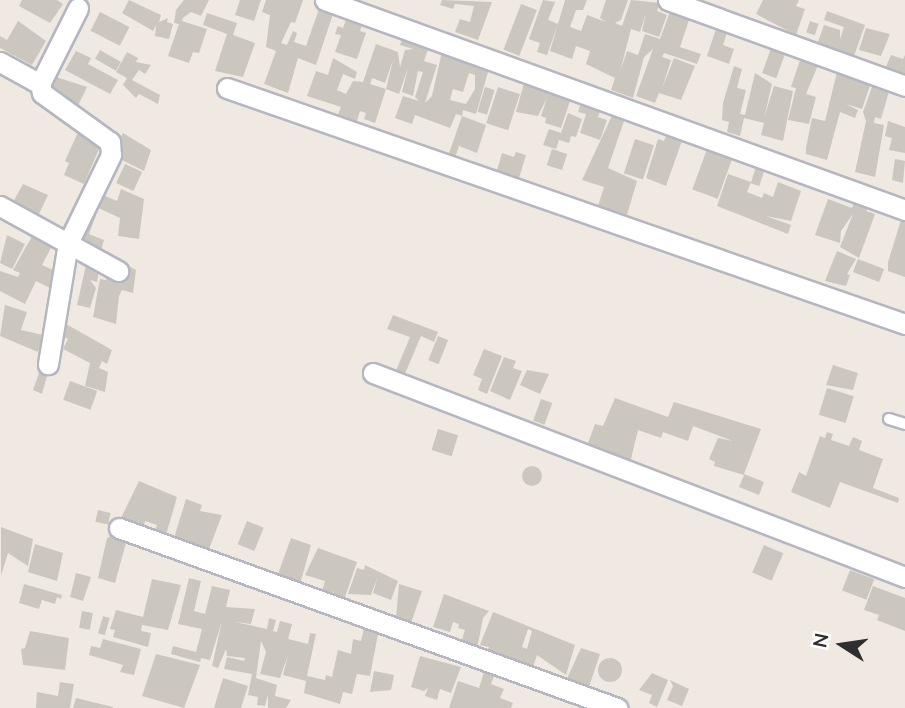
<!DOCTYPE html>
<style>
body{margin:0}
#map{position:relative;width:905px;height:708px;overflow:hidden;background:#efe9e1;font-family:"Nunito Sans",sans-serif}
div>[style]{position:absolute}
.building>*{inset:0;background:#cbc7bf;transform-origin:0 0}
.round{border-radius:50%}
.roads{filter:drop-shadow(2px 0 #b4b7c1) drop-shadow(-2px 0 #b4b7c1) drop-shadow(0 2px #b4b7c1) drop-shadow(0 -2px #b4b7c1)}
.lane>*{height:10px;margin:-5px;padding:0 5px;transform-origin:5px;border-radius:5px;background:#fff}
.street>*{height:19px;margin:-9.5px;padding:0 9.5px;transform-origin:9.5px;border-radius:9.5px;background:#fff}
span{translate:-50% -50%;white-space:nowrap;text-align:center;line-height:1.15;-webkit-text-stroke:5px #fff;paint-order:stroke}
.north{position:absolute;left:807px;top:610px;width:70px;height:70px;-webkit-text-stroke:5px #fff;paint-order:stroke;rotate:282deg;font-size:19px;font-weight:700;line-height:28px;text-align:center;color:#2e2e2e}
.north::after{content:'';display:block;margin:auto;width:24px;height:32px;background:#2e2e2e;clip-path:polygon(50% 0,100% 100%,50% 72%,0 100%)}
</style>
<div id="map">
<div class="building">
<i style="clip-path:polygon(22px 0,57px 0,63px 4px,50px 23px,19px 6px)"></i>
<i style="clip-path:polygon(129px 0,161px 15px,159px 22px,168px 18px,167px 22px,173px 24px,169px 39px,155px 36px,156px 25px,153px 31px,122px 13px)"></i>
<i style="clip-path:polygon(184px 0,209px 0,201px 16px,191px 12px,183px 18px,182px 21px,207px 29px,199px 53px,193px 52px,189px 63px,168px 56px,179px 24px,174px 23px,176px 10px)"></i>
<i style="clip-path:polygon(240px 0,261px 0,254px 21px,235px 15px)"></i>
<i style="clip-path:polygon(266px 0,303px 0,295px 23px,291px 22px,281px 43px,287px 45px,293px 31px,297px 33px,294px 42px,306px 46px,319px 9px,333px 14px,316px 65px,298px 58px,288px 93px,264px 84px,276px 51px,266px 47px,270px 15px,262px 12px)"></i>
<i style="clip-path:polygon(442px 0,492px 2px,478px 40px,455px 32px,460px 19px,470px 22px,474px 6px,455px 4px,453px 9px,440px 5px)"></i>
<i style="clip-path:polygon(543px 0,555px 2px,548px 20px,558px 24px,547px 55px,537px 52px,540px 43px,529px 39px)"></i>
<i style="clip-path:polygon(565px 0,587px 0,583px 10px,576px 10px,570px 27px,581px 31px,587px 15px,606px 22px,600px 18px,606px 0,628px 0,621px 20px,615px 23px,622px 26px,631px 0,660px 3px,657px 11px,667px 15px,659px 37px,642px 31px,646px 13px,640px 32px,631px 29px,620px 72px,627px 51px,638px 55px,645px 34px,660px 39px,671px 9px,690px 17px,680px 47px,701px 54px,697px 64px,664px 53px,662px 57px,671px 60px,662px 89px,674px 58px,695px 66px,681px 100px,659px 93px,655px 103px,636px 96px,653px 49px,644px 57px,633px 98px,611px 90px,615px 78px,586px 64px,590px 51px,576px 46px,572px 59px,550px 51px)"></i>
<i style="clip-path:polygon(763px 0,799px 0,796px 6px,805px 9px,796px 35px,756px 14px)"></i>
<i style="left:521px;top:4px;width:17px;height:49px;rotate:21deg"></i>
<i style="clip-path:polygon(827px 11px,865px 25px,854px 56px,818px 42px,824px 25px,840px 30px,840px 39px,844px 27px,824px 20px)"></i>
<i style="left:100px;top:12px;width:33px;height:21px;rotate:27deg"></i>
<i style="clip-path:polygon(207px 13px,237px 23px,233px 35px,255px 43px,243px 77px,215px 71px,227px 34px,203px 25px)"></i>
<i style="clip-path:polygon(347px 16px,363px 22px,360px 31px,366px 33px,357px 59px,335px 52px,341px 35px,335px 34px,338px 26px,343px 28px)"></i>
<i style="clip-path:polygon(18px 21px,46px 41px,32px 65px,0 48px,0 36px,7px 40px)"></i>
<i style="left:810px;top:21px;width:9px;height:12px;rotate:18deg"></i>
<i style="clip-path:polygon(718px 23px,729px 27px,723px 45px,734px 49px,729px 64px,707px 56px)"></i>
<i style="clip-path:polygon(866px 28px,890px 34px,881px 56px,859px 50px)"></i>
<i style="clip-path:polygon(evenodd,404px 35px,429px 47px,424px 61px,437px 65px,425px 103px,432px 96px,443px 47px,490px 65px,476px 114px,463px 110px,462px 116px,456px 114px,450px 128px,415px 115px,412px 124px,395px 118px,403px 96px,419px 101px,415px 97px,423px 72px,418px 71px,413px 96px,402px 92px,408px 68px,399px 94px,386px 89px,393px 60px,385px 83px,372px 78px,370px 84px,386px 89px,375px 123px,364px 119px,366px 113px,360px 111px,356px 124px,337px 117px,341px 107px,307px 96px,316px 71px,328px 75px,333px 58px,357px 72px,355px 79px,343px 74px,337px 90px,346px 94px,353px 81px,363px 82px,376px 44px,398px 52px,400px 67px,405px 50px,413px 49px,400px 45px,404px 35px,469px 73px,475px 75px,475px 89px,466px 104px,450px 100px,453px 89px,463px 92px,469px 73px)"></i>
<i style="left:773px;top:43px;width:15px;height:32px;rotate:20deg"></i>
<i style="left:100px;top:50px;width:24px;height:10px;rotate:30deg"></i>
<i style="clip-path:polygon(76px 51px,91px 58px,88px 64px,118px 80px,110px 94px,65px 70px)"></i>
<i style="clip-path:polygon(127px 52px,138px 58px,136px 62px,151px 65px,145px 74px,139px 70px,132px 80px,160px 95px,158px 104px,139px 94px,136px 98px,123px 85px,127px 78px,116px 72px)"></i>
<i style="clip-path:polygon(802px 54px,819px 63px,806px 94px,816px 97px,809px 124px,788px 120px,796px 88px,791px 87px)"></i>
<i style="clip-path:polygon(891px 55px,903px 59px,905px 55px,905px 77px,885px 69px)"></i>
<i style="clip-path:polygon(734px 66px,742px 69px,737px 88px,746px 90px,740px 114px,745px 115px,755px 73px,772px 84px,764px 118px,774px 86px,793px 91px,783px 141px,761px 135px,764px 123px,744px 118px,740px 136px,727px 132px,729px 122px,722px 120px,723px 103px)"></i>
<i style="clip-path:polygon(837px 72px,872px 80px,862px 109px,846px 104px,858px 110px,855px 118px,840px 112px,827px 160px,806px 154px,806px 148px,812px 118px,825px 121px)"></i>
<i style="clip-path:polygon(526px 76px,573px 92px,561px 128px,545px 123px,546px 118px,541px 116px,547px 98px,538px 116px,516px 112px)"></i>
<i style="clip-path:polygon(56px 77px,87px 87px,77px 108px,49px 93px)"></i>
<i style="clip-path:polygon(875px 79px,890px 88px,881px 119px,875px 117px,874px 123px,884px 125px,875px 177px,855px 172px,866px 121px,863px 112px)"></i>
<i style="left:485px;top:87px;width:10px;height:26px;rotate:17deg"></i>
<i style="left:498px;top:87px;width:23px;height:38px;rotate:18deg"></i>
<i style="clip-path:polygon(583px 97px,601px 108px,598px 117px,607px 120px,600px 140px,580px 133px,586px 114px,578px 112px)"></i>
<i style="clip-path:polygon(616px 107px,627px 112px,608px 168px,637px 181px,627px 215px,598px 206px,604px 187px,582px 180px)"></i>
<i style="clip-path:polygon(568px 113px,582px 119px,576px 137px,571px 136px,569px 143px,559px 140px,556px 149px,543px 145px,549px 129px,561px 133px)"></i>
<i style="clip-path:polygon(462px 116px,486px 125px,477px 153px,459px 146px,455px 158px,448px 156px)"></i>
<i style="clip-path:polygon(888px 121px,905px 127px,905px 153px,889px 150px,892px 138px,885px 136px)"></i>
<i style="clip-path:polygon(670px 126px,685px 132px,666px 186px,646px 178px,658px 139px,664px 141px)"></i>
<i style="clip-path:polygon(79px 130px,102px 142px,84px 184px,64px 175px,69px 163px,65px 161px)"></i>
<i style="clip-path:polygon(123px 133px,151px 150px,144px 171px,112px 155px)"></i>
<i style="left:635px;top:139px;width:20px;height:36px;rotate:18deg"></i>
<i style="left:552px;top:149px;width:16px;height:17px;rotate:18deg"></i>
<i style="left:707px;top:149px;width:27px;height:43px;rotate:20deg"></i>
<i style="clip-path:polygon(516px 152px,526px 155px,519px 178px,497px 170px,502px 153px,514px 157px)"></i>
<i style="clip-path:polygon(895px 159px,905px 161px,903px 183px,892px 180px)"></i>
<i style="left:125px;top:164px;width:19px;height:21px;rotate:25deg"></i>
<i style="left:756px;top:167px;width:9px;height:17px;rotate:18deg"></i>
<i style="clip-path:polygon(728px 174px,751px 182px,747px 192px,762px 198px,764px 193px,773px 197px,778px 182px,801px 191px,791px 221px,766px 216px,791px 225px,788px 234px,717px 206px)"></i>
<i style="clip-path:polygon(23px 184px,48px 195px,38px 216px,13px 202px)"></i>
<i style="clip-path:polygon(121px 189px,144px 199px,139px 239px,118px 236px,120px 218px,90px 204px,96px 192px,117px 201px)"></i>
<i style="clip-path:polygon(828px 199px,852px 208px,854px 201px,869px 206px,866px 211px,875px 214px,859px 258px,840px 247px,853px 214px,841px 231px,840px 243px,815px 235px)"></i>
<i style="clip-path:polygon(905px 207px,905px 277px,888px 271px,888px 262px)"></i>
<i style="clip-path:polygon(86px 211px,96px 215px,89px 234px,104px 240px,101px 251px,76px 238px)"></i>
<i style="clip-path:polygon(35px 231px,54px 242px,42px 265px,55px 271px,52px 289px,36px 281px,25px 304px,0 291px,0 271px,18px 277px,20px 273px,13px 270px)"></i>
<i style="clip-path:polygon(7px 235px,25px 244px,12px 269px,0 263px)"></i>
<i style="clip-path:polygon(837px 251px,856px 259px,847px 274px,850px 275px,846px 286px,825px 281px)"></i>
<i style="clip-path:polygon(116px 259px,136px 270px,133px 293px,122px 290px,119px 296px,116px 324px,93px 317px,100px 279px,106px 280px)"></i>
<i style="left:858px;top:259px;width:28px;height:14px;rotate:21deg"></i>
<i style="clip-path:polygon(87px 261px,99px 271px,97px 282px,90px 280px,96px 288px,90px 308px,77px 305px)"></i>
<i style="clip-path:polygon(5px 305px,27px 312px,21px 330px,43px 335px,38px 352px,0 336px)"></i>
<i style="clip-path:polygon(393px 315px,438px 332px,434px 342px,421px 336px,404px 376px,395px 373px,410px 337px,387px 329px)"></i>
<i style="clip-path:polygon(59px 320px,112px 350px,107px 364px,102px 361px,99px 368px,108px 372px,105px 392px,85px 386px,90px 363px,63px 349px,68px 339px,57px 333px)"></i>
<i style="left:438px;top:336px;width:11px;height:26px;rotate:22deg"></i>
<i style="clip-path:polygon(484px 349px,502px 356px,487px 394px,478px 390px,482px 379px,473px 375px)"></i>
<i style="clip-path:polygon(504px 357px,516px 361px,513px 368px,522px 371px,510px 400px,490px 391px)"></i>
<i style="clip-path:polygon(833px 365px,858px 373px,853px 390px,826px 385px)"></i>
<i style="clip-path:polygon(527px 370px,549px 374px,540px 394px,520px 385px)"></i>
<i style="clip-path:polygon(39px 373px,47px 376px,42px 394px,33px 390px)"></i>
<i style="left:70px;top:381px;width:29px;height:20px;rotate:20deg"></i>
<i style="left:827px;top:388px;width:28px;height:28px;rotate:17deg"></i>
<i style="clip-path:polygon(615px 398px,668px 417px,674px 402px,761px 429px,744px 474px,764px 482px,759px 495px,739px 487px,744px 475px,714px 466px,715px 462px,709px 459px,718px 438px,733px 441px,693px 426px,688px 441px,663px 432px,661px 438px,638px 430px,630px 463px,587px 446px,595px 424px,603px 426px)"></i>
<i style="left:541px;top:399px;width:12px;height:23px;rotate:20deg"></i>
<i style="left:438px;top:429px;width:21px;height:22px;rotate:17deg"></i>
<i style="clip-path:polygon(827px 432px,833px 434px,831px 440px,849px 446px,853px 437px,862px 441px,859px 450px,883px 459px,873px 488px,899px 498px,898px 503px,840px 482px,830px 508px,791px 492px,799px 472px,806px 476px,820px 436px,825px 438px)"></i>
<i class="round" style="left:522px;top:466px;width:20px;height:20px"></i>
<i style="clip-path:polygon(139px 481px,177px 497px,166px 535px,155px 530px,157px 525px,145px 521px,144px 526px,121px 518px)"></i>
<i style="clip-path:polygon(186px 499px,202px 505px,200px 511px,222px 515px,209px 549px,174px 538px)"></i>
<i style="left:98px;top:510px;width:13px;height:12px;rotate:13deg"></i>
<i style="left:247px;top:521px;width:18px;height:25px;rotate:22deg"></i>
<i style="clip-path:polygon(1px 527px,33px 539px,28px 566px,8px 553px,1px 576px)"></i>
<i style="clip-path:polygon(114px 535px,127px 539px,115px 583px,98px 578px,107px 538px)"></i>
<i style="clip-path:polygon(291px 538px,311px 545px,300px 584px,278px 574px)"></i>
<i style="clip-path:polygon(35px 544px,63px 553px,57px 581px,28px 572px)"></i>
<i style="left:764px;top:545px;width:21px;height:30px;rotate:23deg"></i>
<i style="clip-path:polygon(318px 548px,357px 562px,344px 600px,333px 596px,334px 591px,331px 595px,322px 592px,325px 581px,305px 575px)"></i>
<i style="clip-path:polygon(365px 565px,398px 581px,391px 600px,373px 593px,378px 576px,371px 595px,348px 594px,357px 568px,364px 570px)"></i>
<i style="left:850px;top:570px;width:26px;height:22px;rotate:21deg"></i>
<i style="clip-path:polygon(76px 573px,91px 577px,83px 601px,70px 597px)"></i>
<i style="clip-path:polygon(189px 578px,201px 581px,194px 611px,205px 614px,212px 586px,230px 590px,226px 607px,255px 609px,251px 624px,235px 622px,267px 629px,269px 618px,276px 620px,273px 631px,277px 632px,280px 621px,292px 624px,288px 639px,308px 644px,310px 633px,316px 634px,307px 676px,325px 680px,326px 675px,332px 677px,338px 650px,351px 654px,353px 639px,361px 641px,364px 628px,378px 634px,370px 676px,357px 674px,352px 694px,343px 692px,340px 704px,304px 693px,306px 681px,283px 675px,288px 655px,280px 678px,260px 674px,266px 652px,261px 641px,256px 678px,277px 685px,275px 696px,291px 700px,286px 708px,268px 708px,268px 695px,265px 706px,257px 705px,258px 697px,248px 695px,252px 674px,224px 669px,227px 657px,244px 661px,245px 658px,227px 656px,226px 649px,218px 668px,212px 666px,222px 621px,210px 660px,201px 658px,200px 662px,171px 654px,173px 646px,196px 652px,202px 629px,178px 624px)"></i>
<i style="clip-path:polygon(152px 579px,181px 585px,168px 630px,142px 625px,141px 631px,151px 633px,148px 647px,113px 637px,115px 630px,110px 629px,116px 610px,143px 617px)"></i>
<i style="clip-path:polygon(24px 584px,62px 595px,61px 599px,57px 597px,55px 604px,42px 600px,39px 609px,19px 603px)"></i>
<i style="clip-path:polygon(399px 584px,422px 591px,411px 623px,396px 618px)"></i>
<i style="clip-path:polygon(873px 586px,905px 598px,905px 631px,877px 620px,879px 615px,864px 610px)"></i>
<i style="clip-path:polygon(444px 594px,489px 611px,483px 618px,477px 649px,461px 643px,465px 630px,458px 628px,459px 624px,453px 622px,450px 632px,433px 627px)"></i>
<i style="left:82px;top:611px;width:11px;height:17px;rotate:10deg"></i>
<i style="clip-path:polygon(evenodd,493px 612px,575px 645px,566px 675px,537px 655px,532px 670px,487px 653px,489px 647px,480px 645px,493px 612px,528px 629px,532px 631px,527px 649px,522px 647px,528px 629px)"></i>
<i style="left:103px;top:616px;width:7px;height:18px;rotate:16deg"></i>
<i style="clip-path:polygon(30px 631px,69px 638px,65px 670px,23px 665px,21px 649px,25px 648px)"></i>
<i style="clip-path:polygon(103px 639px,141px 649px,134px 675px,120px 672px,123px 665px,89px 655px,91px 646px,100px 648px)"></i>
<i style="clip-path:polygon(581px 648px,600px 654px,589px 687px,581px 688px,565px 683px)"></i>
<i style="clip-path:polygon(156px 654px,200px 665px,184px 708px,142px 696px)"></i>
<i style="clip-path:polygon(420px 656px,461px 667px,451px 693px,440px 689px,437px 700px,425px 696px,428px 688px,424px 691px,411px 687px)"></i>
<i class="round" style="left:598px;top:658px;width:24px;height:24px"></i>
<i style="clip-path:polygon(374px 671px,394px 675px,391px 690px,370px 692px)"></i>
<i style="clip-path:polygon(484px 672px,494px 676px,491px 684px,504px 689px,500px 698px,513px 703px,511px 708px,449px 708px,458px 681px,479px 688px)"></i>
<i style="clip-path:polygon(652px 673px,668px 680px,657px 707px,649px 703px,652px 695px,639px 690px)"></i>
<i style="clip-path:polygon(223px 678px,248px 686px,241px 708px,214px 708px)"></i>
<i style="clip-path:polygon(670px 680px,689px 689px,682px 706px,667px 700px,673px 686px)"></i>
<i style="clip-path:polygon(60px 682px,74px 684px,70px 708px,36px 708px,37px 692px,58px 696px)"></i>
<i style="clip-path:polygon(76px 698px,113px 707px,113px 708px,73px 708px)"></i>
</div>
<div class="roads">
<div class="lane">
<i style="left:889px;top:419px;width:17px;rotate:17deg"></i>
</div>
<div class="street">
<i style="left:325px;top:0;width:617px;rotate:19.9deg"></i>
<i style="left:668px;top:0;width:252px;rotate:19.9deg"></i>
<i style="left:0;top:62px;width:46px;rotate:28.8deg"></i>
<i style="left:40px;top:84px;width:9px;rotate:77deg"></i>
<i style="left:42px;top:93px;width:84px;rotate:35.8deg"></i>
<i style="left:110px;top:142px;width:13px;rotate:86deg"></i>
<i style="left:111px;top:155px;width:98px;rotate:116deg"></i>
<i style="left:68px;top:243px;width:123px;rotate:99.4deg"></i>
<i style="left:40px;top:84px;width:85px;rotate:-63.4deg"></i>
<i style="left:227px;top:88px;width:718px;rotate:19.19deg"></i>
<i style="left:0;top:206px;width:135px;rotate:28.8deg"></i>
<i style="left:373px;top:373px;width:570px;rotate:20.98deg"></i>
<i style="left:119px;top:528px;width:530px;rotate:19.87deg"></i>
</div>
</div>
<div class="north">N</div>
</div>
